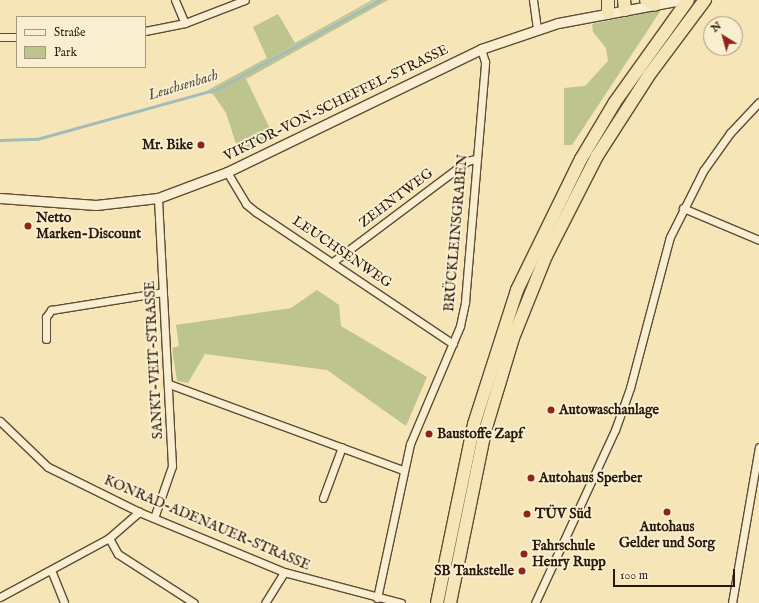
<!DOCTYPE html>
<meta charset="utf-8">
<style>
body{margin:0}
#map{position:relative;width:759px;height:603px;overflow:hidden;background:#f6e5b6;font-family:"IM FELL English",serif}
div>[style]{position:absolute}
.green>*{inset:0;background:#bdc48d}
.stream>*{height:2.5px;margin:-1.25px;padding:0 1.25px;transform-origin:1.25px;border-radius:1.25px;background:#a3bcba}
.roads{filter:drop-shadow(1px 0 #5c4d36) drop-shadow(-1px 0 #5c4d36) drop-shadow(0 1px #5c4d36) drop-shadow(0 -1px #5c4d36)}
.street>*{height:7px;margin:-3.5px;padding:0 3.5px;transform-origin:3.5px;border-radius:3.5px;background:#f9eed0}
.secondary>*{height:9px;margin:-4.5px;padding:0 4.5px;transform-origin:4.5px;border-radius:4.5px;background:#f9eed0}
.highway>*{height:12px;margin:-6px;padding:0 6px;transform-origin:6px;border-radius:6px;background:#f6e5b6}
.dots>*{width:11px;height:11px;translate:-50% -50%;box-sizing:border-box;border:2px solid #f9eed0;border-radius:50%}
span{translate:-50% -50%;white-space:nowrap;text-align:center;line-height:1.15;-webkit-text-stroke:4px #f9eed0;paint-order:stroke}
.street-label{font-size:14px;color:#291a0b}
.poi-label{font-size:14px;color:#291a0b;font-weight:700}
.right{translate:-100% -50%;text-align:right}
.left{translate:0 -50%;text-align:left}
.water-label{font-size:15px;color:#545348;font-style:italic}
.legend{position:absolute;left:16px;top:16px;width:130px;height:52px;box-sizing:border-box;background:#f9eed0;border:1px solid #a69981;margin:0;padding:5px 7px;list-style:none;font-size:12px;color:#291a0b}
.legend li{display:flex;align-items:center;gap:8px;height:20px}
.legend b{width:20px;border:1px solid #a69981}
.north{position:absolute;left:703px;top:16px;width:40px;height:40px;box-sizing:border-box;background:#f9eed0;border:1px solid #a69981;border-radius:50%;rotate:323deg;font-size:11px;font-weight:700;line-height:16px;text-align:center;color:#291a0b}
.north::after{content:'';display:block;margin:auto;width:14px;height:18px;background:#8f2418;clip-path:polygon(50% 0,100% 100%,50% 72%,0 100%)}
.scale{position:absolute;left:613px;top:569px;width:122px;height:18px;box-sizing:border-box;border:2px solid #291a0b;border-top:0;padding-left:5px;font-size:12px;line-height:14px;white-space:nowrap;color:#291a0b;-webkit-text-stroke:3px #f9eed0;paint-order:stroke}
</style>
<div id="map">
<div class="green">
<i style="clip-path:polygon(372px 0,376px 0,217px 88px,206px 91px,267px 58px,253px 27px,278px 14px,295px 43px)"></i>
<i style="clip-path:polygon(381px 0,388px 0,246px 79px,275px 139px,239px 153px,226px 113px,213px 94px,208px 93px)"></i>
<i style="clip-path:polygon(661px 10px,572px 145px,564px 145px,564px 88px,585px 86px,608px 61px,606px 48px,593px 32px,592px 24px)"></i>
<i style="clip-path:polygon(317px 290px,339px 305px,341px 326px,427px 377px,406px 426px,327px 370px,205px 354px,188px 383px,177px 381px,172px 348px,179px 346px,176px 325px,291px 308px)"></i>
</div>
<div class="stream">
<i style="left:0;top:140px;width:37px;rotate:-2deg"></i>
<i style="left:37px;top:139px;width:187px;rotate:-15.5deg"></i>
<i style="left:217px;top:89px;width:185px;rotate:-28.8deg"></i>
</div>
<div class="roads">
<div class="street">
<i style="left:175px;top:0;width:25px;rotate:67deg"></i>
<i style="left:533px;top:0;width:29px;rotate:82deg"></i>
<i style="left:145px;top:31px;width:41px;rotate:-11.3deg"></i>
<i style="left:185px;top:23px;width:64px;rotate:-21deg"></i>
<i style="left:0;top:37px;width:17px"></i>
<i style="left:227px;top:172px;width:37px;rotate:59deg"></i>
<i style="left:246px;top:204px;width:13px;rotate:39deg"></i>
<i style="left:256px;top:212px;width:237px;rotate:33.8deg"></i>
<i style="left:683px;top:208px;width:82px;rotate:22.8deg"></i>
<i style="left:334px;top:261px;width:166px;rotate:-36.9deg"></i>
<i style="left:467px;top:161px;width:8px;rotate:-14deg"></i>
<i style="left:46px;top:339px;width:22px;rotate:-90deg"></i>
<i style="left:46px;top:317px;width:9px;rotate:-54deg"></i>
<i style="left:51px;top:310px;width:113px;rotate:-9.1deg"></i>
<i style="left:169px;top:384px;width:249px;rotate:20.2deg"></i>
<i style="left:0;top:421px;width:66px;rotate:43.8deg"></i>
<i style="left:48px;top:467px;width:102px;rotate:26.3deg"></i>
<i style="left:139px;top:512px;width:157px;rotate:22.5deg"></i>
<i style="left:284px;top:572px;width:121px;rotate:14.8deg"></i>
<i style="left:323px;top:498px;width:54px;rotate:-69.6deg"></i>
<i style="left:154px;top:518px;width:55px;rotate:-70.9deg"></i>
<i style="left:172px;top:466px;width:268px;rotate:-93deg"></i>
<i style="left:109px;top:538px;width:18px;rotate:61deg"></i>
<i style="left:118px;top:554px;width:90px;rotate:32.8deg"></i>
<i style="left:51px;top:570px;width:35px;rotate:68deg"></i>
<i style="left:0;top:597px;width:124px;rotate:-28.4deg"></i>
<i style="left:109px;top:538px;width:40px;rotate:-41deg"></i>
<i style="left:377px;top:598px;width:157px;rotate:-77.9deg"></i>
<i style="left:410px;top:444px;width:128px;rotate:-67deg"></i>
<i style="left:460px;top:326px;width:25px;rotate:-78deg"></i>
<i style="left:465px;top:302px;width:241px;rotate:-85.2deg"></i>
<i style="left:485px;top:62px;width:14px;rotate:-107deg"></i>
<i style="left:265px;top:603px;width:36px;rotate:-58deg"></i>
<i style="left:535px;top:603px;width:191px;rotate:-65.2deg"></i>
<i style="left:615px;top:430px;width:45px;rotate:-70.3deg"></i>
<i style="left:630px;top:388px;width:156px;rotate:-75.2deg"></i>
<i style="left:670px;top:237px;width:74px;rotate:-63.4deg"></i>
<i style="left:703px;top:171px;width:47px;rotate:-54.6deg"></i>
<i style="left:730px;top:133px;width:42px;rotate:-46.9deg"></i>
<i style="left:732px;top:603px;width:158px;rotate:-80.2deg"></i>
</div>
<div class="secondary">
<i style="left:0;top:198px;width:96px;rotate:4.2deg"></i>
<i style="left:96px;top:205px;width:62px;rotate:-6.4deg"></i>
<i style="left:158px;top:198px;width:74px;rotate:-20.6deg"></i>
<i style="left:227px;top:172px;width:282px;rotate:-25.8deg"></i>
<i style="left:481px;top:49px;width:81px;rotate:-18.7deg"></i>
<i style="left:558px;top:23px;width:125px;rotate:-10.6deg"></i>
</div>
<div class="highway">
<i style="left:608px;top:0;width:13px;rotate:90deg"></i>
<i style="left:624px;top:0;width:10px;rotate:84deg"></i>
<i style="left:646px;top:0;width:10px;rotate:29deg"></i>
<i style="left:437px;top:603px;width:183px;rotate:-78.3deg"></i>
<i style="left:474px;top:424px;width:141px;rotate:-72.2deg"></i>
<i style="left:517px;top:290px;width:146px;rotate:-64deg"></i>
<i style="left:581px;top:159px;width:66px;rotate:-59.2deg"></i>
<i style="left:615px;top:102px;width:125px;rotate:-54.4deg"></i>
<i style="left:450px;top:603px;width:176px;rotate:-78.5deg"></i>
<i style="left:485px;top:431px;width:97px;rotate:-73.2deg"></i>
<i style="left:513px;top:338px;width:88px;rotate:-68.1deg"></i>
<i style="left:546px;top:256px;width:112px;rotate:-63deg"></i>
<i style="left:597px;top:156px;width:96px;rotate:-57.3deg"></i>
<i style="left:649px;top:75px;width:94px;rotate:-53.3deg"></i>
</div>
</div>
<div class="dots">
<i style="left:201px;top:145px;background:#8f2418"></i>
<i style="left:28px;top:226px;background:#8f2418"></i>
<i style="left:551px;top:410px;background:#8f2418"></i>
<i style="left:429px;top:434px;background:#8f2418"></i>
<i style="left:531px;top:478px;background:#8f2418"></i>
<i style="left:667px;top:512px;background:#8f2418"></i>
<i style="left:527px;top:514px;background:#8f2418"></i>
<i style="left:524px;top:554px;background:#8f2418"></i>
<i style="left:522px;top:571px;background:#8f2418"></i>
</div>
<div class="street-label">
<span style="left:336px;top:103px;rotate:-26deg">VIKTOR-VON-SCHEFFEL-STRASSE</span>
<span style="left:396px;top:198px;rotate:-37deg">ZEHNTWEG</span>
<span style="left:456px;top:233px;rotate:-85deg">BRÜCKLEINSGRABEN</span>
<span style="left:342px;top:252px;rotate:34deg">LEUCHSENWEG</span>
<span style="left:154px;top:360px;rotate:-93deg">SANKT-VEIT-STRASSE</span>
<span style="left:207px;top:523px;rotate:23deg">KONRAD-ADENAUER-STRASSE</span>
</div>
<div class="poi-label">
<span class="right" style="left:193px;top:145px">Mr. Bike</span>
<span class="left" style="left:36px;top:226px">Netto<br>Marken-Discount</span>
<span class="left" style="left:559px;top:410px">Autowaschanlage</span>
<span class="left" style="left:437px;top:434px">Baustoffe Zapf</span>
<span class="left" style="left:539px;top:478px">Autohaus Sperber</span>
<span class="left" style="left:535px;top:514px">TÜV Süd</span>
<span style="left:667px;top:535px">Autohaus<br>Gelder und Sorg</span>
<span class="left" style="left:532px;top:554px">Fahrschule<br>Henry Rupp</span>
<span class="right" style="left:514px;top:571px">SB Tankstelle</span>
</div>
<div class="water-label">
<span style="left:183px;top:85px;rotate:-17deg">Leuchsenbach</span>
</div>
<ul class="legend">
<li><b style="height:5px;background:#f9eed0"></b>Straße</li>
<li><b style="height:11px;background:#bdc48d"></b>Park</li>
</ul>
<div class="north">N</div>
<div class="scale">100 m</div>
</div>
